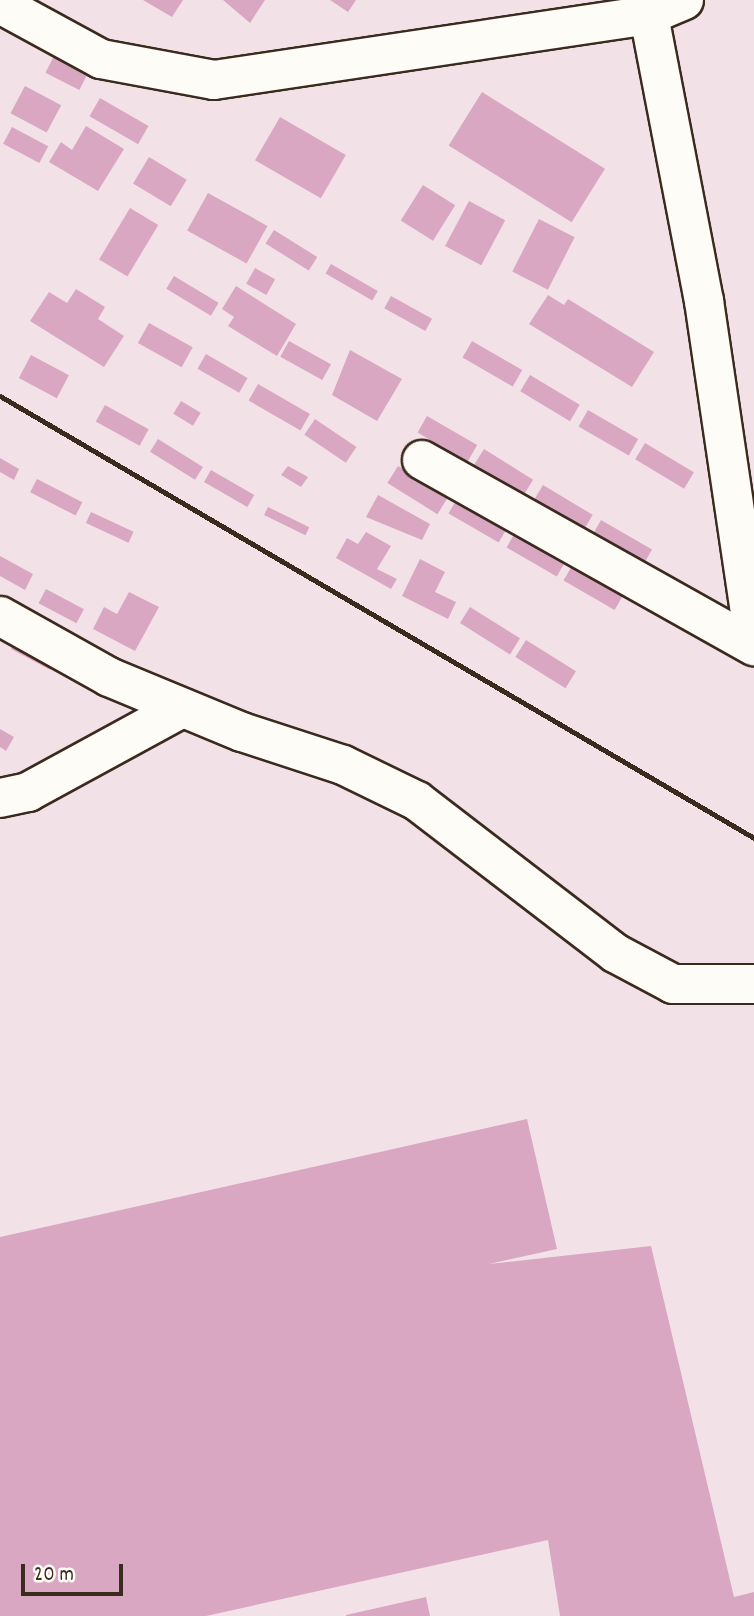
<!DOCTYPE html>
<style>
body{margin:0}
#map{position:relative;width:754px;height:1616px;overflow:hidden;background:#f2e2e7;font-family:Dekko,sans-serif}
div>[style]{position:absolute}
.building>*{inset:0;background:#daa7c2;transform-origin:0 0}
.roads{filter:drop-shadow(2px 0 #3b2a1e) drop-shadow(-2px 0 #3b2a1e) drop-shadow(0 2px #3b2a1e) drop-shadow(0 -2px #3b2a1e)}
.minor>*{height:38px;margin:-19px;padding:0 19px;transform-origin:19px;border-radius:19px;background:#fdfcf7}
.rail>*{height:5px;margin:-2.5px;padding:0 2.5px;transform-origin:2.5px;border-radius:2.5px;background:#3b2a1e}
span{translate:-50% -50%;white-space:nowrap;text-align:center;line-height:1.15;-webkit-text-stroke:5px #fdfcf7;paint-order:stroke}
.scale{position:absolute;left:21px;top:1564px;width:102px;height:32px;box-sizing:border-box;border:4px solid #3b2a1e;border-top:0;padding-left:9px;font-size:21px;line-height:24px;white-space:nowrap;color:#3b2a1e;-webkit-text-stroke:5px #fdfcf7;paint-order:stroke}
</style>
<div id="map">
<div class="building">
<i style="clip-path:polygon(143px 0,183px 0,172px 17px)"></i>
<i style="clip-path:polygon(223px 0,265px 0,250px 23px)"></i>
<i style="clip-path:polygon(330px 0,356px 0,348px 12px)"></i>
<i style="left:55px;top:54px;width:38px;height:21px;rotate:27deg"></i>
<i style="left:25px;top:86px;width:41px;height:31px;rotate:28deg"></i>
<i style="left:482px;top:92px;width:145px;height:63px;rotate:32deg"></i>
<i style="left:100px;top:98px;width:56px;height:21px;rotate:30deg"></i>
<i style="left:280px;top:117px;width:76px;height:50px;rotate:30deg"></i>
<i style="clip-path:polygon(86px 126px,124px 149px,98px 191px,49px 162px,61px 142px,72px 150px)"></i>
<i style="left:12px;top:127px;width:41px;height:19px;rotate:28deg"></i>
<i style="left:149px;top:157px;width:44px;height:31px;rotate:31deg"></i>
<i style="left:423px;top:185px;width:38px;height:42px;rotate:32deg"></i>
<i style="left:208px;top:193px;width:68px;height:43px;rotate:29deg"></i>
<i style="left:469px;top:201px;width:41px;height:51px;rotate:28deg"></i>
<i style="left:130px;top:208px;width:33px;height:60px;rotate:31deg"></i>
<i style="left:539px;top:219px;width:40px;height:59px;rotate:27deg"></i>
<i style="left:274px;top:230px;width:51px;height:16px;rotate:32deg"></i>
<i style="left:331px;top:264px;width:54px;height:11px;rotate:30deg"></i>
<i style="left:255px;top:268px;width:23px;height:18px;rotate:29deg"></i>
<i style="left:174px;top:276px;width:52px;height:15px;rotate:31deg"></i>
<i style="clip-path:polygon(236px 286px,296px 324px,277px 356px,228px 326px,234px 317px,222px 309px)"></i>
<i style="clip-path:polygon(76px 289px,105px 307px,98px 319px,124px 336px,104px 367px,30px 321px,49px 292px,67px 303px)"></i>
<i style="clip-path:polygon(548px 295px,564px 305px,568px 299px,654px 352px,632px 387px,529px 324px)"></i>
<i style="left:391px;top:296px;width:47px;height:14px;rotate:29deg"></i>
<i style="left:149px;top:323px;width:50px;height:23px;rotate:29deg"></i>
<i style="left:289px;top:341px;width:48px;height:18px;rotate:29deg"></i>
<i style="left:472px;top:341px;width:58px;height:19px;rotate:30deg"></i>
<i style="clip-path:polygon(350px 350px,402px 379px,377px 421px,332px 395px)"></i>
<i style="left:206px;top:354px;width:48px;height:17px;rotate:30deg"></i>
<i style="left:31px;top:355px;width:43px;height:26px;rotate:28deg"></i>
<i style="left:530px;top:375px;width:58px;height:19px;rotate:31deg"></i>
<i style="left:258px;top:384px;width:60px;height:19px;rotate:30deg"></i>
<i style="left:181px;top:401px;width:23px;height:15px;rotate:31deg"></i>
<i style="left:105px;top:405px;width:50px;height:19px;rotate:29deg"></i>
<i style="left:588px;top:410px;width:58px;height:19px;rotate:30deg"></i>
<i style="left:427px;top:416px;width:58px;height:19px;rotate:30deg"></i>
<i style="left:315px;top:419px;width:50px;height:19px;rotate:34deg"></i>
<i style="left:158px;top:439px;width:53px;height:15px;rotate:32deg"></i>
<i style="left:645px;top:443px;width:57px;height:19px;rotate:31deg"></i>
<i style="left:484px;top:449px;width:58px;height:20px;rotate:32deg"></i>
<i style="clip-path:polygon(0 458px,19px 469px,14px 480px,0 472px)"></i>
<i style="clip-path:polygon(288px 466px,308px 477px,301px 487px,281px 475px)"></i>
<i style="left:398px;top:466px;width:59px;height:20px;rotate:32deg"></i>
<i style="left:211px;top:470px;width:50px;height:14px;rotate:30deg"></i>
<i style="left:37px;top:479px;width:51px;height:15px;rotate:27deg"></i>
<i style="left:543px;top:485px;width:58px;height:19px;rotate:31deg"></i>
<i style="clip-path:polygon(378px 495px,430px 524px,422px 540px,366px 517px)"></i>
<i style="left:458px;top:497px;width:58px;height:19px;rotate:30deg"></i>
<i style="left:268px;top:507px;width:46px;height:9px;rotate:26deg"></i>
<i style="left:91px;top:512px;width:47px;height:12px;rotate:25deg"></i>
<i style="left:601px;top:520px;width:59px;height:19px;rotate:30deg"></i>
<i style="left:516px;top:531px;width:58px;height:19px;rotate:30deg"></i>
<i style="clip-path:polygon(366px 532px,391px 546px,377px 569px,397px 579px,391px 589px,336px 558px,347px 538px,358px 544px)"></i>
<i style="clip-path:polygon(0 556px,33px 574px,25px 590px,0 576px)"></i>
<i style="clip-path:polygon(420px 559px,445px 572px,435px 592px,456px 602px,448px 619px,402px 596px)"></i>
<i style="left:573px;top:564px;width:59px;height:19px;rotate:30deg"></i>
<i style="left:46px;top:589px;width:43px;height:16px;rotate:28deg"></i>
<i style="clip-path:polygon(129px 592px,159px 607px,135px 651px,93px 629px,104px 607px,117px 614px)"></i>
<i style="left:470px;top:607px;width:59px;height:19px;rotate:32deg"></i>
<i style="left:19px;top:634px;width:44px;height:17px;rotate:28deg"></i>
<i style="left:526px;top:640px;width:59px;height:20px;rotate:32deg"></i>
<i style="clip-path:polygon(0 729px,14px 737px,6px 751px,0 747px)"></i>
<i style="clip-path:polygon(527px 1119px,557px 1249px,489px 1264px,651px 1246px,734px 1597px,754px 1592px,754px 1616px,560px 1616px,548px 1540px,206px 1616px,0 1616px,0 1237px)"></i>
<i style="clip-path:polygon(426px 1597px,430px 1616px,346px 1616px,346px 1615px)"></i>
</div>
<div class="roads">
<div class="minor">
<i style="left:646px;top:0;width:307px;rotate:79.1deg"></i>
<i style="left:704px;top:301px;width:341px;rotate:81.6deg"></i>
<i style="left:0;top:4px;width:115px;rotate:28.6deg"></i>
<i style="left:101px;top:59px;width:115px;rotate:10.5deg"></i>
<i style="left:214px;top:80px;width:440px;rotate:-8.5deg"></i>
<i style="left:649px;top:15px;width:38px;rotate:-23deg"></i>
<i style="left:422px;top:460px;width:381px;rotate:29.3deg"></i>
<i style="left:0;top:616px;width:125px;rotate:29.2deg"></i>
<i style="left:109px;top:677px;width:144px;rotate:22.5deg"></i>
<i style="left:242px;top:732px;width:106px;rotate:18.1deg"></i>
<i style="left:343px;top:765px;width:82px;rotate:25.9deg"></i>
<i style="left:417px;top:801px;width:250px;rotate:37.5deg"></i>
<i style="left:615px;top:953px;width:66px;rotate:28.1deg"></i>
<i style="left:673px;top:984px;width:81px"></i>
<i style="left:0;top:798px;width:29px;rotate:-12deg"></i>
<i style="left:28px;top:792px;width:175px;rotate:-28.6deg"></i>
</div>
</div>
<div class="rail">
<i style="left:0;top:396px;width:874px;rotate:30.38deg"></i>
</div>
<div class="scale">20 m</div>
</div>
